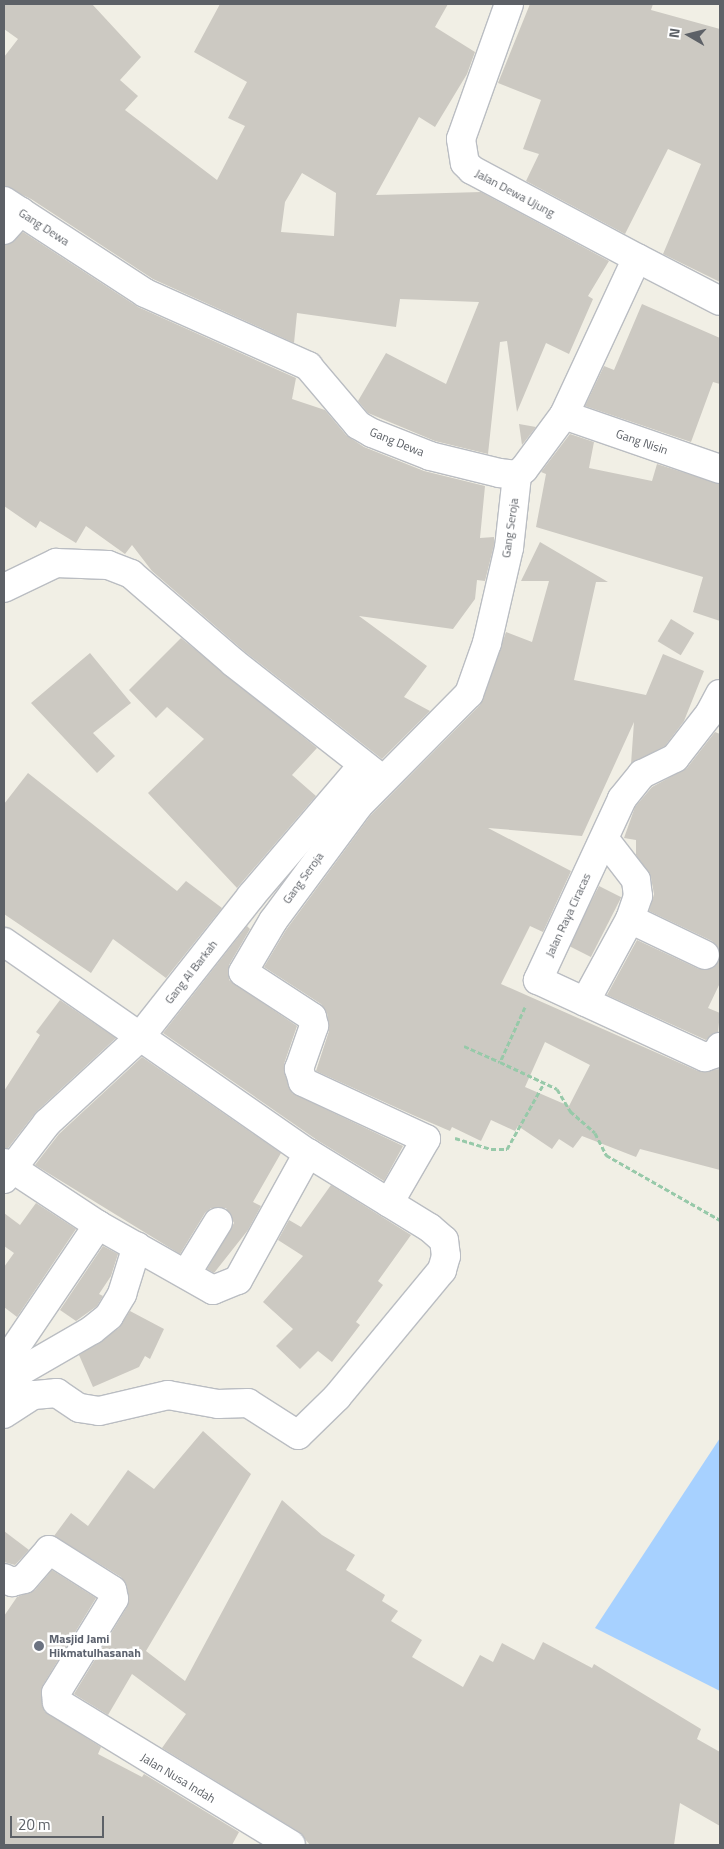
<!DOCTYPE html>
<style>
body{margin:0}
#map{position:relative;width:724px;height:1849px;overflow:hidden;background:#f1efe5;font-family:"Titillium Web",sans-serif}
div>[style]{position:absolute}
.water>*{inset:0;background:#a7d1ff}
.building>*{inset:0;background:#ccc9c2;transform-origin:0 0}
.path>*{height:3px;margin-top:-1.5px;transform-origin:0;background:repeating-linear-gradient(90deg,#97c9a9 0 5px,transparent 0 7.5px)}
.roads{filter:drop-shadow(1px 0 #babdc2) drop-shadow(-1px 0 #babdc2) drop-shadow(0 1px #babdc2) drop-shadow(0 -1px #babdc2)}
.minor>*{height:28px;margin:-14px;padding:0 14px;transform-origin:14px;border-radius:14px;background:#fff}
.dots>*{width:14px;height:14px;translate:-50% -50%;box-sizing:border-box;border:2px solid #fff;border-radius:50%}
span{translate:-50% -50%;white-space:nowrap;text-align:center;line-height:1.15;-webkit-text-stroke:5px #fff;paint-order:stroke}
.street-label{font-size:12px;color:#5d6167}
.worship-label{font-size:12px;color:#5b616d;font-weight:700}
.left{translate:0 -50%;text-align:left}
.frame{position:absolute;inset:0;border:5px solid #5d6167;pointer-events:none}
.north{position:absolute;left:664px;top:10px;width:50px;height:50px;-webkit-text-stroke:4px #fff;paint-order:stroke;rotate:278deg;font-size:14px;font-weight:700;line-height:20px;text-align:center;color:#5d6167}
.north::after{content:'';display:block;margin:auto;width:18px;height:22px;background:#5d6167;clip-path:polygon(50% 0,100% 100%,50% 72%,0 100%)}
.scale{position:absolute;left:10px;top:1816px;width:94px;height:22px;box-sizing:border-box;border:2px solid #5d6167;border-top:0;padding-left:6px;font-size:15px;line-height:18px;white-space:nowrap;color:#5d6167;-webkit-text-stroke:4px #fff;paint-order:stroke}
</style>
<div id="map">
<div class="water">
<i style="clip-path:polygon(720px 1438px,720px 1691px,595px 1628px)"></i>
</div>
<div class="building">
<i style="clip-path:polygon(evenodd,4px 4px,92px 4px,141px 57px,120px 80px,138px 96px,125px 110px,217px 180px,245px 126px,228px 118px,247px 82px,194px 52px,220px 4px,448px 4px,435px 27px,475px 52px,467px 74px,435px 127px,419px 117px,376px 195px,481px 192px,609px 261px,588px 296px,593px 299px,569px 354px,546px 343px,517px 412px,507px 341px,500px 342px,488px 454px,435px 441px,368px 413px,358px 401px,386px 353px,446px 384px,479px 302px,400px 299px,396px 327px,297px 313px,294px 343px,153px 279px,31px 199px,4px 186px,4px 57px,18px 39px,4px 29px,4px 4px,302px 173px,336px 193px,334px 236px,281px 232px,285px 202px,302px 173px)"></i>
<i style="clip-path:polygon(530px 4px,653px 4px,651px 10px,720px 29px,720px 282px,663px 254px,701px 164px,668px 149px,625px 234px,526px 181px,539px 154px,523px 149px,541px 100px,498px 83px)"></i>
<i style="clip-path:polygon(23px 232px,138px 307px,296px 378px,292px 399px,325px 410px,346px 435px,364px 447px,424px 471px,485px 486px,480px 538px,494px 537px,494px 545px,485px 581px,477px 580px,475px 599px,453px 629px,359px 616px,427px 666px,404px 697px,430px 711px,382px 759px,244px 651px,152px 571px,132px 545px,125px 554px,86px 526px,76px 543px,40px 521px,36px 528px,4px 506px,4px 245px)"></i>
<i style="clip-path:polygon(642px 304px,720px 338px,720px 384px,713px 382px,691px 442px,585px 406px,604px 366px,614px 370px)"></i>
<i style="clip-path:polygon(519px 424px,536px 427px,522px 445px)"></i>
<i style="clip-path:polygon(570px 434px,594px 442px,589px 468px,652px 481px,657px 464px,720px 484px,720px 621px,693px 612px,703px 577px,536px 527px,546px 474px,541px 472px)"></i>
<i style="clip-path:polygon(evenodd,540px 542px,608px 582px,596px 582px,574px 680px,646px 695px,663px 654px,704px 671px,684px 721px,665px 746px,631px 764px,634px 722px,582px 836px,488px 828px,571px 871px,543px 932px,530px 926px,501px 984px,698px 1071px,720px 1069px,720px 1170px,640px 1149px,636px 1157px,582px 1136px,573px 1148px,559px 1139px,552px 1149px,518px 1126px,515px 1131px,491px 1120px,481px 1141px,452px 1127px,450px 1131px,415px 1116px,316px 1071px,329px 1031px,327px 1013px,321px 1004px,264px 967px,286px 930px,370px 816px,480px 705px,506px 632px,532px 642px,549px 581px,521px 581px,540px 542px,545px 1042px,590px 1065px,569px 1106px,525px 1087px,545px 1042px)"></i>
<i style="left:671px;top:619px;width:27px;height:26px;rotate:31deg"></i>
<i style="clip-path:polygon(181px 638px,317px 748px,292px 775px,316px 796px,237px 888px,148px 793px,204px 739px,167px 707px,156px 718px,129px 690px)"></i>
<i style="clip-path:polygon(90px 653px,131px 703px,93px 733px,115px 756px,97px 773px,31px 703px)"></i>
<i style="clip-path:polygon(715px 732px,720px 734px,720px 953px,712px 941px,649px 911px,654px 894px,651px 878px,636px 855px,636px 840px,624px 838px,635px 807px,652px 787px,687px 768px)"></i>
<i style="clip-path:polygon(28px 773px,177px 891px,186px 881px,222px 908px,166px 978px,113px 939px,91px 973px,4px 914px,4px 804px)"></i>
<i style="left:599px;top:886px;width:25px;height:67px;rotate:27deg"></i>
<i style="clip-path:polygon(247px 926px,250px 929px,229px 965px,229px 980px,297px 1026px,284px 1064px,292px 1093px,403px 1146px,384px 1181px,317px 1140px,163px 1033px)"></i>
<i style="clip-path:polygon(637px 940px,699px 969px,713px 968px,720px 956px,720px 983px,708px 1008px,720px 1013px,718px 1032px,706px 1040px,607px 995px)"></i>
<i style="clip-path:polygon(60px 1000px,116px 1038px,36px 1112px,8px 1148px,4px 1148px,4px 1091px,40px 1035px,36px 1032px)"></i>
<i style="clip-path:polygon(142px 1057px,281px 1153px,253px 1202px,261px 1206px,248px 1230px,214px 1273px,207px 1269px,234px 1223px,226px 1208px,211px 1208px,205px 1213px,180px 1254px,35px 1165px,59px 1134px)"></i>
<i style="clip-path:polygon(331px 1185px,411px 1235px,378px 1281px,383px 1285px,356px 1322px,360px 1325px,332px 1362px,318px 1351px,300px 1369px,276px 1346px,293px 1329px,263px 1302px,303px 1256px,278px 1240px,289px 1220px,301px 1227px)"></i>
<i style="clip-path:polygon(36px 1203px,76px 1229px,17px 1317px,4px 1307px,4px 1267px,14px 1253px,4px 1246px,4px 1213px,20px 1225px)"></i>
<i style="clip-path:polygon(103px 1246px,118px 1254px,111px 1276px,99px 1294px,103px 1296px,97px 1306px,76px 1321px,60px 1310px)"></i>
<i style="clip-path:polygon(130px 1311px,164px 1329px,150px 1359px,145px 1356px,139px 1367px,93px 1387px,79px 1355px,119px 1328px)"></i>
<i style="clip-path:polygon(203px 1431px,251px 1474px,146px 1651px,185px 1681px,282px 1500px,322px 1535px,355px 1555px,346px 1570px,385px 1595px,382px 1601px,398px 1611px,391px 1621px,422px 1640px,412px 1657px,463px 1687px,480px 1655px,493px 1662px,502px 1643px,534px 1660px,543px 1642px,592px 1668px,594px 1664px,701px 1729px,697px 1739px,720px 1752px,720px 1826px,680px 1803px,674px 1845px,310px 1845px,299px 1832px,162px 1748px,186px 1714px,132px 1674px,108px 1715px,74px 1694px,127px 1607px,129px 1596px,121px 1577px,54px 1536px,71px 1513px,88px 1526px,128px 1470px,154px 1489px)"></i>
<i style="clip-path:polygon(4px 1531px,29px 1550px,15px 1565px,4px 1562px)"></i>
<i style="clip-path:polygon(52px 1570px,96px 1598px,43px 1685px,44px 1711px,101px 1747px,98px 1754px,142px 1777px,144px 1774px,239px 1832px,232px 1845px,4px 1845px,4px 1616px,17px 1597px,35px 1590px)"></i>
</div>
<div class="path">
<i style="left:525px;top:1007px;width:60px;rotate:114.4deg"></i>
<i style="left:500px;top:1062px;width:63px;rotate:25.3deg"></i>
<i style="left:557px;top:1089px;width:26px;rotate:59deg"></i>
<i style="left:570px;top:1111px;width:33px;rotate:41deg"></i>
<i style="left:595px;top:1133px;width:25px;rotate:63deg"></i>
<i style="left:606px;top:1155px;width:131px;rotate:29.7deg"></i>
<i style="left:464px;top:1046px;width:39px;rotate:24deg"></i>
<i style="left:455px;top:1138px;width:38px;rotate:17deg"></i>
<i style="left:491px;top:1149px;width:16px"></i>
<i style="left:507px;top:1149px;width:76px;rotate:-60.7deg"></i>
</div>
<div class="roads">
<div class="minor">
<i style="left:509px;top:4px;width:143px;rotate:109.6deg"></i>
<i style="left:461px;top:139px;width:24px;rotate:81deg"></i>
<i style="left:465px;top:163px;width:10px;rotate:45deg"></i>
<i style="left:472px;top:170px;width:187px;rotate:28.1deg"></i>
<i style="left:4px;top:201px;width:168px;rotate:33.1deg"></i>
<i style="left:145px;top:293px;width:179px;rotate:24.1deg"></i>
<i style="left:308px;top:366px;width:77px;rotate:49.7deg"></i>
<i style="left:358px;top:425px;width:16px;rotate:30deg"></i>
<i style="left:372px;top:433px;width:62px;rotate:21.6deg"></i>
<i style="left:430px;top:456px;width:71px;rotate:13.8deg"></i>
<i style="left:499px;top:473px;width:18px;rotate:6deg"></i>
<i style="left:517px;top:475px;width:9px;rotate:-41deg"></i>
<i style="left:524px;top:469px;width:67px;rotate:-53.5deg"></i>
<i style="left:564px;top:415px;width:173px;rotate:-65.1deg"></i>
<i style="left:637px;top:258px;width:93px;rotate:27.4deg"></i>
<i style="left:4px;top:230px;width:25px;rotate:-48deg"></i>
<i style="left:564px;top:415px;width:165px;rotate:19.1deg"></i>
<i style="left:4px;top:588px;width:58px;rotate:-25.7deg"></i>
<i style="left:56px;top:563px;width:52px;rotate:2.2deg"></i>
<i style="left:108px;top:565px;width:25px;rotate:21deg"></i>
<i style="left:131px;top:574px;width:136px;rotate:40.8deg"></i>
<i style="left:234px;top:663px;width:183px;rotate:38.1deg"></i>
<i style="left:720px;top:694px;width:21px;rotate:118deg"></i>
<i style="left:710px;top:713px;width:57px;rotate:127.9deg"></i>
<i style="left:675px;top:758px;width:37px;rotate:154deg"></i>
<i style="left:642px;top:774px;width:32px;rotate:129deg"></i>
<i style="left:622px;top:799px;width:200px;rotate:114.9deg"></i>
<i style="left:538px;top:980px;width:184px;rotate:24.8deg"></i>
<i style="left:705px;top:1057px;width:13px;rotate:-18deg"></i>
<i style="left:717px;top:1053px;width:7px;rotate:-63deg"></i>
<i style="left:606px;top:841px;width:49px;rotate:52.4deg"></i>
<i style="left:636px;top:880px;width:16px;rotate:83deg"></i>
<i style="left:638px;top:896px;width:24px;rotate:109deg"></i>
<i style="left:630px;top:919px;width:83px;rotate:25.6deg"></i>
<i style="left:4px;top:942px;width:370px;rotate:34.8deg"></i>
<i style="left:308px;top:1153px;width:143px;rotate:31.6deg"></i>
<i style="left:430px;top:1228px;width:18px;rotate:41deg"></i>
<i style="left:444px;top:1240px;width:16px;rotate:83deg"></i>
<i style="left:446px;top:1256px;width:15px;rotate:106deg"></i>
<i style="left:442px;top:1270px;width:165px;rotate:129.6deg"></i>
<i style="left:337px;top:1397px;width:54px;rotate:135.7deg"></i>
<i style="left:298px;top:1435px;width:59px;rotate:-147.4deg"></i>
<i style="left:248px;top:1403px;width:30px;rotate:178deg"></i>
<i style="left:218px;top:1404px;width:51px;rotate:-169.8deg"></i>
<i style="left:168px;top:1395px;width:71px;rotate:166.9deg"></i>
<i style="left:99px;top:1411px;width:20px;rotate:-171deg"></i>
<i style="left:79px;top:1408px;width:27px;rotate:-146deg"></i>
<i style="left:57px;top:1393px;width:24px;rotate:175deg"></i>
<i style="left:33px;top:1395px;width:35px;rotate:147deg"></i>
<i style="left:585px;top:1002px;width:94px;rotate:-61.5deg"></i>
<i style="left:4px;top:1163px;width:113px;rotate:33.4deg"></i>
<i style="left:98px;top:1225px;width:132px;rotate:29.5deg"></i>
<i style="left:213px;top:1290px;width:27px;rotate:-22deg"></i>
<i style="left:238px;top:1280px;width:145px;rotate:-61.1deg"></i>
<i style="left:4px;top:1179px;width:71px;rotate:-52.5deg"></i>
<i style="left:47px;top:1123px;width:125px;rotate:-42.7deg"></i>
<i style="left:139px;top:1038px;width:181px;rotate:-51.7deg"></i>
<i style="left:251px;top:896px;width:171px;rotate:-49.5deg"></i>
<i style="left:389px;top:1203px;width:74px;rotate:-60deg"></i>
<i style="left:426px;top:1139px;width:136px;rotate:-155.1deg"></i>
<i style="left:303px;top:1082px;width:14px;rotate:-107deg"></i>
<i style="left:299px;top:1069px;width:46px;rotate:-70.8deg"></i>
<i style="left:314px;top:1026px;width:9px;rotate:-103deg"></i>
<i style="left:312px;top:1017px;width:82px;rotate:-146.9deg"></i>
<i style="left:243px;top:972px;width:59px;rotate:-59.5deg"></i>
<i style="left:273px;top:921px;width:143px;rotate:-53.5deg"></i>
<i style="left:358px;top:806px;width:158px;rotate:-45.3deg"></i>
<i style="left:469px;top:694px;width:54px;rotate:-70.6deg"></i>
<i style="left:487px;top:643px;width:98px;rotate:-77deg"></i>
<i style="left:509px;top:548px;width:73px;rotate:-83.7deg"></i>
<i style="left:186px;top:1274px;width:61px;rotate:-58.4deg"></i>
<i style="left:4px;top:1364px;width:168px;rotate:-55.9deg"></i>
<i style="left:4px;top:1390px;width:25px;rotate:-48deg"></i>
<i style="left:21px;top:1371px;width:82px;rotate:-30deg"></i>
<i style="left:92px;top:1330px;width:22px;rotate:-39deg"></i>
<i style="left:109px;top:1316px;width:26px;rotate:-59deg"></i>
<i style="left:122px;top:1294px;width:50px;rotate:-72.6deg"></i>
<i style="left:4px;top:1578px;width:9px;rotate:27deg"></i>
<i style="left:12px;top:1582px;width:12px;rotate:-14deg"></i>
<i style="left:24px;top:1579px;width:38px;rotate:-49deg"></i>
<i style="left:49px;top:1550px;width:75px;rotate:32.4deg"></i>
<i style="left:112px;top:1590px;width:9px;rotate:77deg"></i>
<i style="left:114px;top:1599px;width:110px;rotate:121.7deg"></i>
<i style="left:56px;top:1693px;width:9px;rotate:84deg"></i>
<i style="left:57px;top:1702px;width:274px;rotate:31.4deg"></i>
</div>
</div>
<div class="dots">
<i style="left:39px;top:1646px;background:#6b7280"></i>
</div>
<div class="street-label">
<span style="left:515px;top:193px;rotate:28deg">Jalan Dewa Ujung</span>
<span style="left:44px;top:227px;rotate:33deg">Gang Dewa</span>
<span style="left:397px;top:442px;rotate:22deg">Gang Dewa</span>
<span style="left:642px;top:442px;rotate:19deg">Gang Nisin</span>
<span style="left:510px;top:528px;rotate:-82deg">Gang Seroja</span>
<span style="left:303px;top:878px;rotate:-54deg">Gang Seroja</span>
<span style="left:568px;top:915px;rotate:-65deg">Jalan Raya Ciracas</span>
<span style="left:191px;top:972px;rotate:-52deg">Gang Al Barkah</span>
<span style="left:178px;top:1778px;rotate:31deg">Jalan Nusa Indah</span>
</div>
<div class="worship-label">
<span class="left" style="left:49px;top:1646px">Masjid Jami<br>Hikmatulhasanah</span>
</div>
<div class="frame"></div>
<div class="north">N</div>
<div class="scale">20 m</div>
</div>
